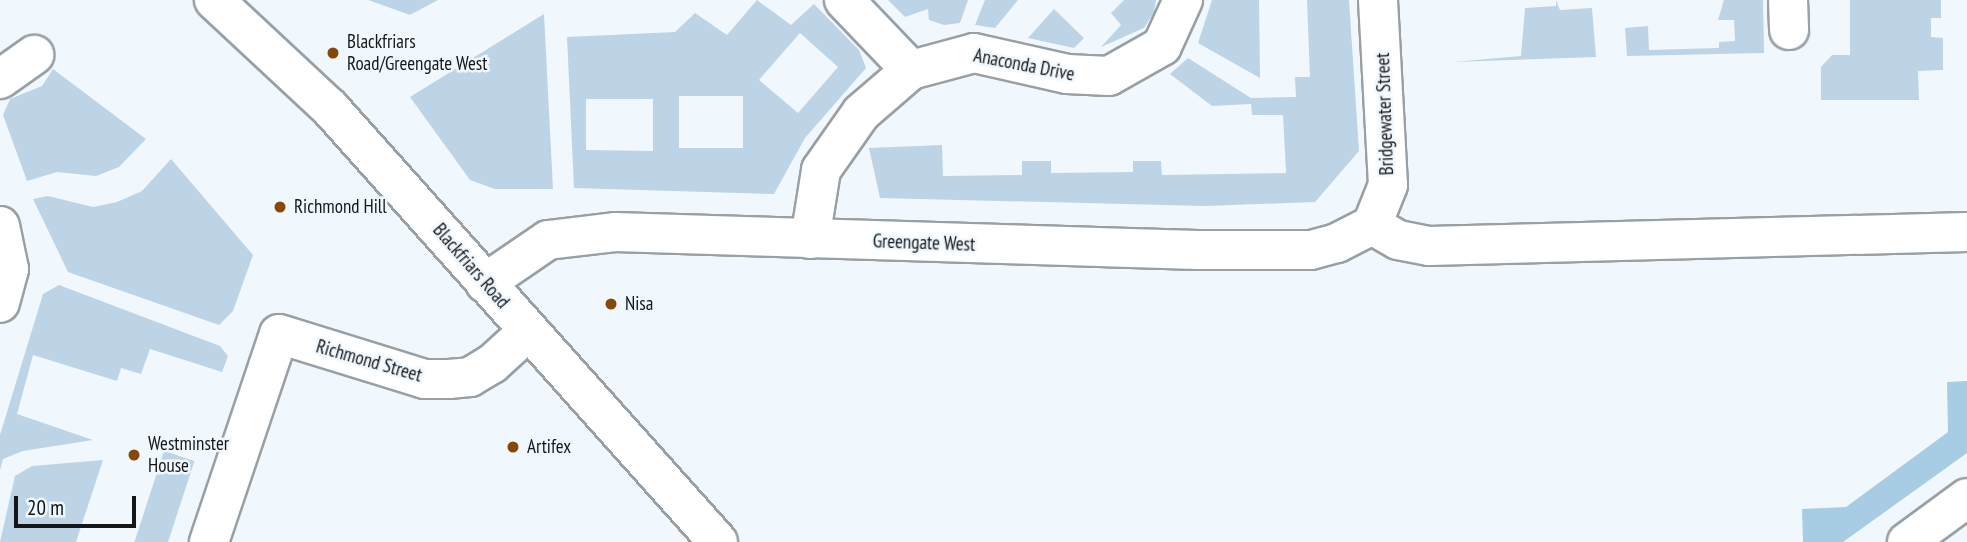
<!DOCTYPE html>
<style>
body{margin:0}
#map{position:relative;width:1967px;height:542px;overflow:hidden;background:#f0f8fd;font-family:"PT Sans Narrow",sans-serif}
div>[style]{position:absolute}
.green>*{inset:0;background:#bcd4e6;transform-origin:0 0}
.forest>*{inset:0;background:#a9cce5}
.roads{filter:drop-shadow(2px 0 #99a0a5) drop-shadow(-2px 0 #99a0a5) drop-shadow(0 2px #99a0a5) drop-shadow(0 -2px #99a0a5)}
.minor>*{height:38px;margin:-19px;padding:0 19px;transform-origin:19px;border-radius:19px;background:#fff}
.major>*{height:38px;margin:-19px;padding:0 19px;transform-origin:19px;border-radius:19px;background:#fff}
.highway>*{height:38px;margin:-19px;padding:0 19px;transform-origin:19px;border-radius:19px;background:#fff}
.dots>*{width:19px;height:19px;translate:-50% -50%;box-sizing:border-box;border:4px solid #f0f8fd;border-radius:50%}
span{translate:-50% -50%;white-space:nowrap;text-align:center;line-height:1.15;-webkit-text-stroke:5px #f0f8fd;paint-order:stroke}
.poi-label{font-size:19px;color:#141618}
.left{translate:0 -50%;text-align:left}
.street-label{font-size:19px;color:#141618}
.scale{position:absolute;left:14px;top:496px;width:122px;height:32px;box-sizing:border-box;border:4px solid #141618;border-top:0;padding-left:9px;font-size:21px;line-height:24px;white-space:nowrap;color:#141618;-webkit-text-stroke:5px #f0f8fd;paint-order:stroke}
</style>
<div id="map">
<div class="green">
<i style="clip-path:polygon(368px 0,438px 0,410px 15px)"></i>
<i style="clip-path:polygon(evenodd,757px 0,791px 25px,814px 4px,859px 50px,866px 68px,805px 138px,774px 194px,574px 188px,567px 37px,675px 32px,695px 13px,727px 35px,757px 0,800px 33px,838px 67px,798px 113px,759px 80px,800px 33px,757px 0,679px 96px,743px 96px,743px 148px,679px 148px,679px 96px,757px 0,586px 99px,653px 99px,653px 151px,586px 150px,586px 99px)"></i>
<i style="clip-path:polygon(888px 0,968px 0,960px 23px,944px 25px,929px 20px,928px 9px,905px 17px)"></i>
<i style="clip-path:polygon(985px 0,1018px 0,995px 28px,975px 25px)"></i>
<i style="clip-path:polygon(1124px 0,1156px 0,1154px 12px,1144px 28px,1101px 47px,1121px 25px,1111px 13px)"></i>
<i style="clip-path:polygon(1212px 0,1259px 0,1260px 78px,1198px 43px)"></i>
<i style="clip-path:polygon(1307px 0,1349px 0,1359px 151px,1315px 202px,1205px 206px,880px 198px,869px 148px,942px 145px,943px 176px,1022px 175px,1022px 161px,1051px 161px,1051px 173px,1133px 172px,1133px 161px,1161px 161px,1162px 175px,1286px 173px,1283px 115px,1252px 115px,1251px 104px,1212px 106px,1170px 74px,1188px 58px,1251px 98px,1296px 97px,1295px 77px,1310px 77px)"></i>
<i style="clip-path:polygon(1556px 0,1560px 10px,1592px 8px,1596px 57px,1453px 62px,1521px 56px,1525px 8px,1556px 6px)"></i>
<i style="clip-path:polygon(1724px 0,1763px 0,1764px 53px,1627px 56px,1625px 28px,1648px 26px,1649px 50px,1719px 48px,1719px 42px,1735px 41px,1734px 20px,1718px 20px)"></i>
<i style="clip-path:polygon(1850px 0,1941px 0,1941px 18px,1931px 18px,1931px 37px,1943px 38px,1943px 70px,1918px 71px,1919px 100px,1821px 100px,1821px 67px,1832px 55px,1850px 55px)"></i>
<i style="clip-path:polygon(1054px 9px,1084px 38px,1074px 48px,1028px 38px)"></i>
<i style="clip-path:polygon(544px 14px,553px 189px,495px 189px,470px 180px,410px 97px)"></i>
<i style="clip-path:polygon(53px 69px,146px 139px,119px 167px,96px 176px,57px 172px,27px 181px,3px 115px,10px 99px,42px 86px)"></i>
<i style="clip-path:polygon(171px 159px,253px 255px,233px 311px,219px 325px,68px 272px,33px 199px,48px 196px,93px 207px,117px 202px,142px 191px)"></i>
<i style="clip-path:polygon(59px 285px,220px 346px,228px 356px,222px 372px,150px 349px,141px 374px,121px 368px,117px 381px,33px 355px,17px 414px,93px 440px,23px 451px,3px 459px,0 470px,0 435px,43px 294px)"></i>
<i style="left:164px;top:451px;width:32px;height:96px;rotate:18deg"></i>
<i style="clip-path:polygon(103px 460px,76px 542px,0 542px,15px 476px,32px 466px)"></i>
</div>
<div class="forest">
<i style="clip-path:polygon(1967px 381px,1967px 453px,1843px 542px,1803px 542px,1802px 509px,1846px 507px,1948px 432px,1947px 382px)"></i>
</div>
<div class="roads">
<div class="minor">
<i style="left:844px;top:0;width:97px;rotate:46.3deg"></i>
<i style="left:1788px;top:0;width:30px;rotate:88deg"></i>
<i style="left:0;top:79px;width:42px;rotate:-35.2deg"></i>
<i style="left:1372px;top:225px;width:30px;rotate:30deg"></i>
<i style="left:1398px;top:240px;width:32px;rotate:11deg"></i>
<i style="left:1429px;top:246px;width:538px;rotate:-1.49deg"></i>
<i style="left:0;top:226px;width:44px;rotate:78.2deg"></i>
<i style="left:9px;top:269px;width:35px;rotate:105deg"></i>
<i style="left:810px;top:239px;width:70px;rotate:-80.9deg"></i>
<i style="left:821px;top:170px;width:70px;rotate:-54.9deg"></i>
<i style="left:861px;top:113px;width:66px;rotate:-40.7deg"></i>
<i style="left:911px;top:70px;width:65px;rotate:-15.1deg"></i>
<i style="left:974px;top:53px;width:95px;rotate:12.7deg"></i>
<i style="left:1067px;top:74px;width:42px;rotate:2.7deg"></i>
<i style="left:1109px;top:76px;width:61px;rotate:-29.5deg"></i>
<i style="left:1162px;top:46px;width:51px;rotate:-65.5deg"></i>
<i style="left:485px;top:283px;width:76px;rotate:-34.3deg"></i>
<i style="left:548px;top:240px;width:67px;rotate:-6.8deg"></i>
<i style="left:615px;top:232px;width:583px;rotate:1.77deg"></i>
<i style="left:1198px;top:250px;width:113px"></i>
<i style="left:1311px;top:250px;width:27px;rotate:-15deg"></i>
<i style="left:1337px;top:243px;width:39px;rotate:-27deg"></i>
<i style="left:1372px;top:225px;width:43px;rotate:-68.2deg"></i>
<i style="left:1388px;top:185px;width:185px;rotate:-93.1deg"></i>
<i style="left:209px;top:542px;width:219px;rotate:-71.4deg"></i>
<i style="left:279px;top:334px;width:152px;rotate:17.2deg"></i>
<i style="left:424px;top:379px;width:25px"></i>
<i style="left:449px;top:379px;width:21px;rotate:-5deg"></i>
<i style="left:470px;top:377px;width:26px;rotate:-31deg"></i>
<i style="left:492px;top:364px;width:49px;rotate:-42.5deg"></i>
</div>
<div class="major">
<i style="left:214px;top:0;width:158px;rotate:43deg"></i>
<i style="left:330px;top:108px;width:582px;rotate:48.2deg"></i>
</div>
<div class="highway">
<i style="left:1907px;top:542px;width:74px;rotate:-36.3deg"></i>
</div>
</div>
<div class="dots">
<i style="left:333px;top:53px;background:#854806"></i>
<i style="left:280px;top:207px;background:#854806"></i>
<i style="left:611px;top:304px;background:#854806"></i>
<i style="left:513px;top:447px;background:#854806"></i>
<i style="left:134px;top:455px;background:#854806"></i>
</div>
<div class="poi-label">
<span class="left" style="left:347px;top:53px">Blackfriars<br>Road/Greengate West</span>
<span class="left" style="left:294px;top:207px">Richmond Hill</span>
<span class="left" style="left:625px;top:304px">Nisa</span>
<span class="left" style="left:148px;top:455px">Westminster<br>House</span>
<span class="left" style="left:527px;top:447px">Artifex</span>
</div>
<div class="street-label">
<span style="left:1024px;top:65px;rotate:11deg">Anaconda Drive</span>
<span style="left:1385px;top:114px;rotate:-92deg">Bridgewater Street</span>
<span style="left:924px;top:243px;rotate:2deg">Greengate West</span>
<span style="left:471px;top:266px;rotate:49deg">Blackfriars Road</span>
<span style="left:369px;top:361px;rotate:16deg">Richmond Street</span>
</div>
<div class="scale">20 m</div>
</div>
